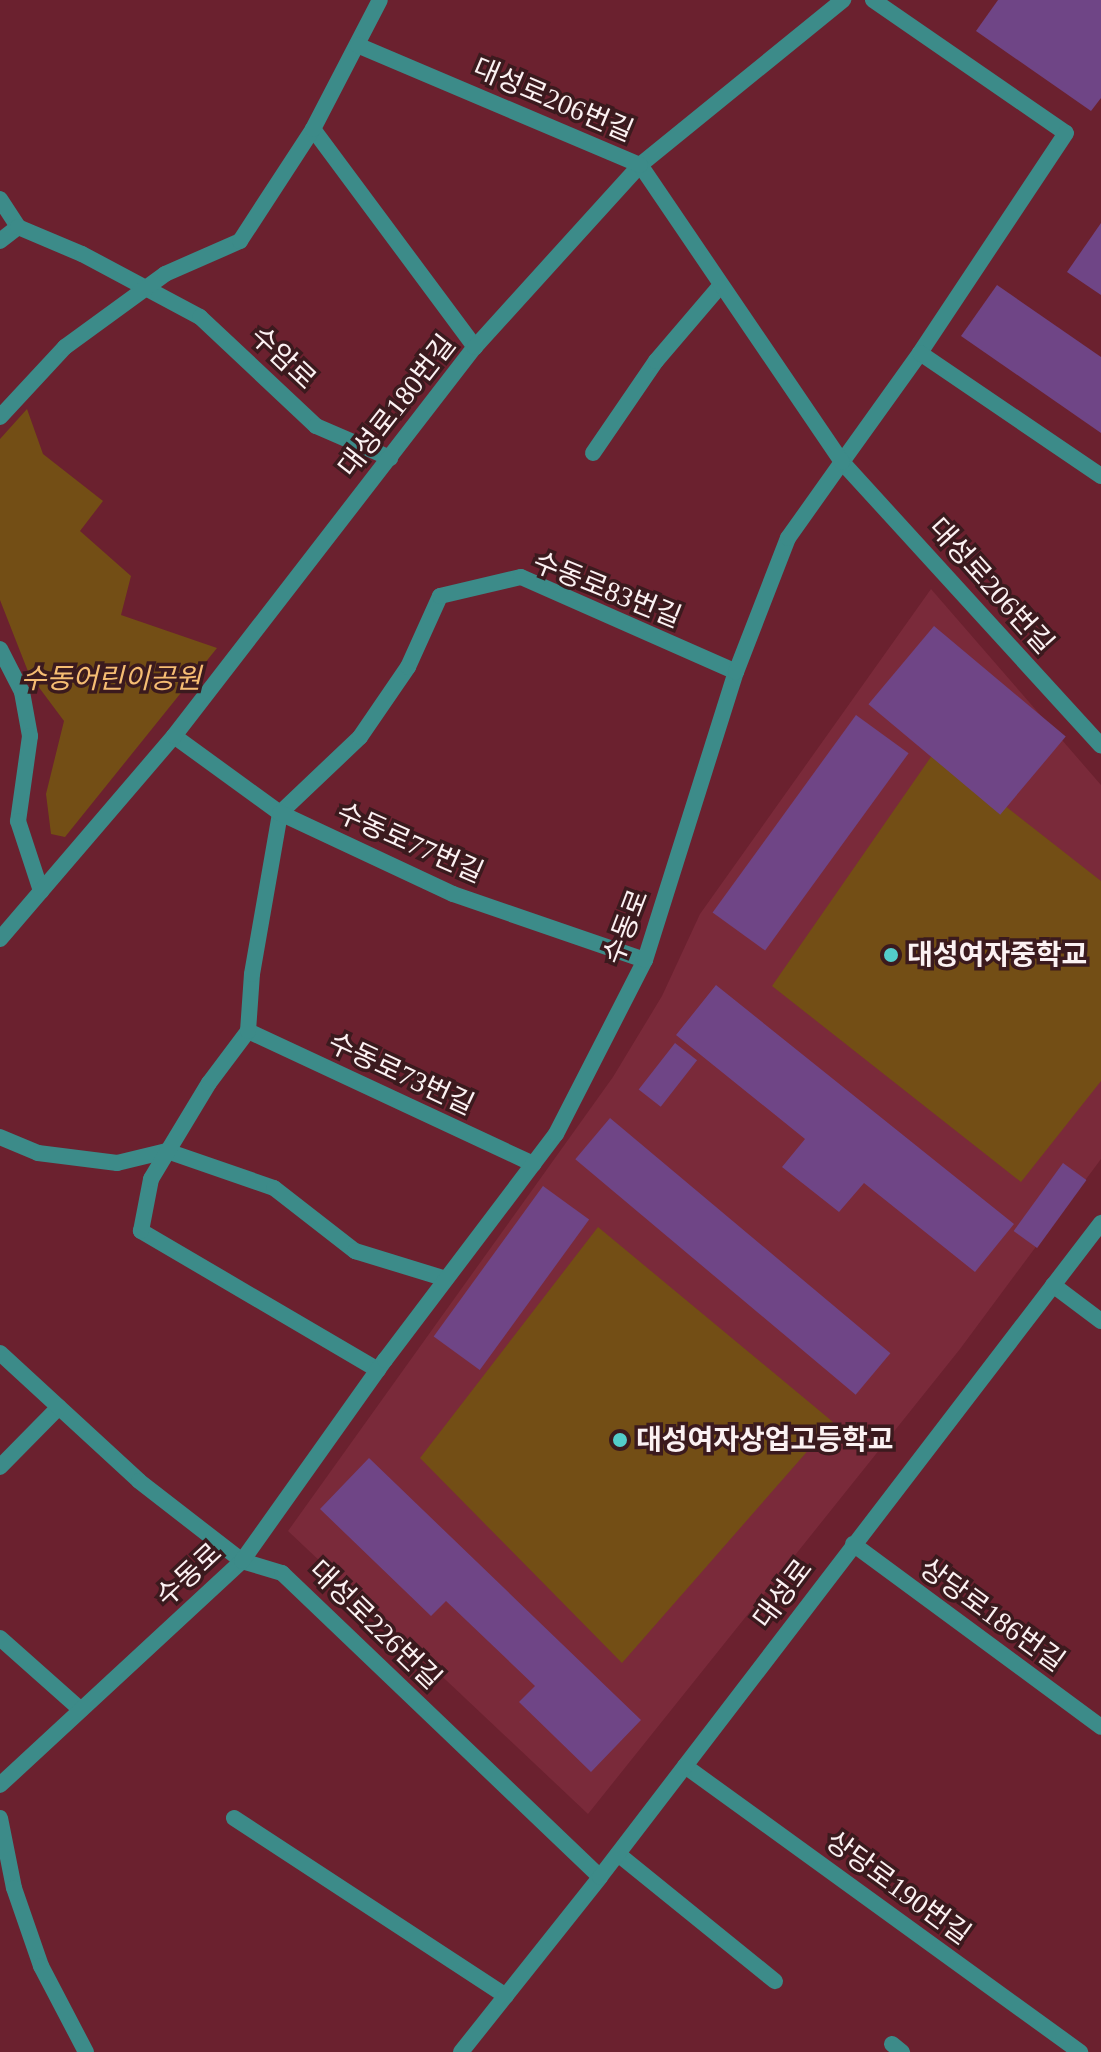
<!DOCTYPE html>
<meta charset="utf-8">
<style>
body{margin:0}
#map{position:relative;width:1101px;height:2052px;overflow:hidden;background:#6b212f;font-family:"Times New Roman","Noto Sans KR",serif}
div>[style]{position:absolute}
.built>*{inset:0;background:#7a2a3a}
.green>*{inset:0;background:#734e15}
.building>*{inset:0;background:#6f4586;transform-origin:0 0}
.service>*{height:16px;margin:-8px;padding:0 8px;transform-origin:8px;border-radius:8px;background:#3c8b89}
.minor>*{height:16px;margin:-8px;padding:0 8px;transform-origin:8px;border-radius:8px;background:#3c8b89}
.dots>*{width:22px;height:22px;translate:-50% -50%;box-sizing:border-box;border:4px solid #3b1a1e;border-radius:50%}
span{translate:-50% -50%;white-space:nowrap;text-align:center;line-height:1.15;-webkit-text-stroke:7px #3b1a1e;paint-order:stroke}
.street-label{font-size:28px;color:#fbf1f2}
.park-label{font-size:28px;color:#f6bd73;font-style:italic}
.poi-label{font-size:28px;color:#fbf1f2;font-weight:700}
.left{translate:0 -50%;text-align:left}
</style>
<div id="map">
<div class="built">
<i style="clip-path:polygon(931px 589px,1101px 785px,1101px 1159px,960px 1349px,588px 1814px,288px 1531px,613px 1077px,662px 996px,700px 914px)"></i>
</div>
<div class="green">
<i style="clip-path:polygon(27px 409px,43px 454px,103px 501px,80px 531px,131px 576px,121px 615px,217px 648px,65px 837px,51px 834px,46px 794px,64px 721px,29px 674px,0 600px,0 439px)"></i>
<i style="clip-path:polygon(935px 751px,1101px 881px,1101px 1081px,1021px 1182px,772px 986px)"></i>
<i style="clip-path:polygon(598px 1227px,833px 1422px,622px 1663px,420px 1458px)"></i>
</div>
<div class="building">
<i style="clip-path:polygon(998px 0,1101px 0,1101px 98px,1091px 111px,976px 31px)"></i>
<i style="clip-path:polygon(1101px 223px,1101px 295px,1067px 272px)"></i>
<i style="clip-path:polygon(997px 285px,1101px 357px,1101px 433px,961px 336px)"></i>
<i style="left:934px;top:626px;width:172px;height:102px;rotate:40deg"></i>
<i style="left:856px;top:715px;width:65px;height:244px;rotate:36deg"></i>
<i style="clip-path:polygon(716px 985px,1014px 1224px,975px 1272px,864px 1183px,839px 1212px,782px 1167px,805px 1139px,676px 1035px)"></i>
<i style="left:675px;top:1043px;width:28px;height:59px;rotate:38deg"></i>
<i style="left:610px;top:1118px;width:366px;height:54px;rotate:40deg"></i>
<i style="left:1063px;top:1163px;width:29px;height:84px;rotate:36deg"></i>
<i style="left:543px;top:1186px;width:57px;height:186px;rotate:36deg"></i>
<i style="clip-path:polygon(369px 1458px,641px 1720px,591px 1772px,519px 1702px,535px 1686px,446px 1601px,431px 1616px,320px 1509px)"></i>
</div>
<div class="service">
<i style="left:0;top:199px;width:33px;rotate:57deg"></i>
<i style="left:0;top:241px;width:23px;rotate:-38deg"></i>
<i style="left:18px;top:227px;width:69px;rotate:22.9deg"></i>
<i style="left:82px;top:254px;width:134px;rotate:28.1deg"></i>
<i style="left:200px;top:317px;width:159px;rotate:43.2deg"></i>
<i style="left:316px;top:426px;width:81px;rotate:23.4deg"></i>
<i style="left:593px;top:453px;width:112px;rotate:-55.6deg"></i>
<i style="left:656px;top:361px;width:99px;rotate:-49.5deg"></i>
<i style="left:0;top:649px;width:48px;rotate:62.9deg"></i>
<i style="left:22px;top:692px;width:45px;rotate:79.7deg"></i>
<i style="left:30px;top:736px;width:86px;rotate:98deg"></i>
<i style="left:18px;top:821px;width:74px;rotate:71.8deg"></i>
<i style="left:248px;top:1031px;width:315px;rotate:25deg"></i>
<i style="left:0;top:1137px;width:41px;rotate:22.8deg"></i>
<i style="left:38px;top:1153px;width:80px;rotate:7.2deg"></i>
<i style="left:117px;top:1163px;width:51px;rotate:-13.5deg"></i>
<i style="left:167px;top:1151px;width:113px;rotate:19.1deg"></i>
<i style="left:274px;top:1188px;width:103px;rotate:37.9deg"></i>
<i style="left:355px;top:1251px;width:95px;rotate:17.1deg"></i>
<i style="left:378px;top:1370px;width:275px;rotate:-149.6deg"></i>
<i style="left:141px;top:1231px;width:53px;rotate:-79.1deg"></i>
<i style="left:151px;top:1179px;width:112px;rotate:-58.9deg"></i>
<i style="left:209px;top:1083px;width:65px;rotate:-53.1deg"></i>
<i style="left:248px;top:1031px;width:57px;rotate:-86deg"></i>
<i style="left:252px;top:974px;width:163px;rotate:-80.1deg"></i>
<i style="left:280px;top:813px;width:110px;rotate:-43.5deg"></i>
<i style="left:360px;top:737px;width:85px;rotate:-55.6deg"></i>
<i style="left:408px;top:667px;width:78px;rotate:-65.7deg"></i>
<i style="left:440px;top:596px;width:83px;rotate:-13.2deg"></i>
<i style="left:521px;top:577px;width:235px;rotate:23.8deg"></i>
<i style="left:0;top:1467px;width:84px;rotate:-45.5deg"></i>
<i style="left:618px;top:1854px;width:202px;rotate:39deg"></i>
<i style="left:892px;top:2044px;width:13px;rotate:39deg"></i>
</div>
<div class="minor">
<i style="left:873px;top:0;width:234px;rotate:34.6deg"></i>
<i style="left:1066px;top:133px;width:264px;rotate:123.6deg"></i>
<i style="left:920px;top:353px;width:134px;rotate:125.6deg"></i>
<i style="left:842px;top:462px;width:384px;rotate:47.6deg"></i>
<i style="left:313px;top:129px;width:272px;rotate:53.4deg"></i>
<i style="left:920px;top:353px;width:219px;rotate:34.2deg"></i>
<i style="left:0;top:417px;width:96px;rotate:-47.1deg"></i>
<i style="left:65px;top:347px;width:124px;rotate:-36.1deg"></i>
<i style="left:165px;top:274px;width:82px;rotate:-23.7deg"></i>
<i style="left:240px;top:241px;width:134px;rotate:-56.9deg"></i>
<i style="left:313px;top:129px;width:145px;rotate:-62.6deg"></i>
<i style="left:174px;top:736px;width:131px;rotate:36deg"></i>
<i style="left:280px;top:813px;width:191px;rotate:25.1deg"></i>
<i style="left:453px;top:894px;width:203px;rotate:19deg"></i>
<i style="left:0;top:939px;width:267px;rotate:-49.4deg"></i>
<i style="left:174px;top:736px;width:492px;rotate:-52.3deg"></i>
<i style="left:475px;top:347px;width:246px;rotate:-47.8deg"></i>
<i style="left:640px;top:165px;width:262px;rotate:-39.1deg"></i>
<i style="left:1053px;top:1285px;width:60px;rotate:36.9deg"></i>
<i style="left:0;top:1353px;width:189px;rotate:42.6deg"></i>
<i style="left:139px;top:1481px;width:130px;rotate:37.8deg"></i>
<i style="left:242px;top:1561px;width:42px;rotate:16.7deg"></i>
<i style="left:282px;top:1573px;width:440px;rotate:43.7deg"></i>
<i style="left:853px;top:1544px;width:308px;rotate:36.4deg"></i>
<i style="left:0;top:1638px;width:108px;rotate:41.6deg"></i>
<i style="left:685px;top:1766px;width:488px;rotate:35.9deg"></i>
<i style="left:0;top:1785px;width:330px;rotate:-42.8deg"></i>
<i style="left:242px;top:1561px;width:247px;rotate:-54.6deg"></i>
<i style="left:385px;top:1360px;width:283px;rotate:-52.9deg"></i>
<i style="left:556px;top:1134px;width:195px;rotate:-62.9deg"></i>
<i style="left:645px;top:960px;width:302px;rotate:-72.5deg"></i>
<i style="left:736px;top:672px;width:144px;rotate:-68.8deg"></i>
<i style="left:788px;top:538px;width:93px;rotate:-54.6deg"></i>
<i style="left:842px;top:462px;width:359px;rotate:-124.2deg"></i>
<i style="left:640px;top:165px;width:307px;rotate:-157deg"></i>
<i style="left:0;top:1818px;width:71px;rotate:78.7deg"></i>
<i style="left:14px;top:1888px;width:83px;rotate:70.9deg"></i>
<i style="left:41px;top:1966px;width:97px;rotate:62.4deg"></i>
<i style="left:234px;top:1818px;width:325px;rotate:33.2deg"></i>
<i style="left:461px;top:2052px;width:223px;rotate:-51.5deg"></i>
<i style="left:600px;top:1877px;width:824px;rotate:-52.55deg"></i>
</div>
<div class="dots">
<i style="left:891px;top:955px;background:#53cdca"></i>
<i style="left:620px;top:1440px;background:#53cdca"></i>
</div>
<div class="street-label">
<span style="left:553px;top:100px;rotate:23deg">대성로206번길</span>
<span style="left:283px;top:358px;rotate:43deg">수암로</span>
<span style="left:397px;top:406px;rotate:-52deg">대성로180번길</span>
<span style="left:991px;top:586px;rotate:48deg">대성로206번길</span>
<span style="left:607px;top:590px;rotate:22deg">수동로83번길</span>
<span style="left:410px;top:843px;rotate:24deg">수동로77번길</span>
<span style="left:626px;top:927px;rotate:-69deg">수동로</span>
<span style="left:401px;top:1074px;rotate:25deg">수동로73번길</span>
<span style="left:189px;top:1575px;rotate:-43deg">수동로</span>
<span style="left:783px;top:1594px;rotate:-53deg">대성로</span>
<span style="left:992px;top:1615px;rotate:36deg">상당로186번길</span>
<span style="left:375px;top:1625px;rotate:44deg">대성로226번길</span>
<span style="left:898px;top:1888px;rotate:36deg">상당로190번길</span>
</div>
<div class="park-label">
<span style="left:111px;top:679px">수동어린이공원</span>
</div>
<div class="poi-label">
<span class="left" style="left:907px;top:955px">대성여자중학교</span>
<span class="left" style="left:636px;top:1440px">대성여자상업고등학교</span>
</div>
</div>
